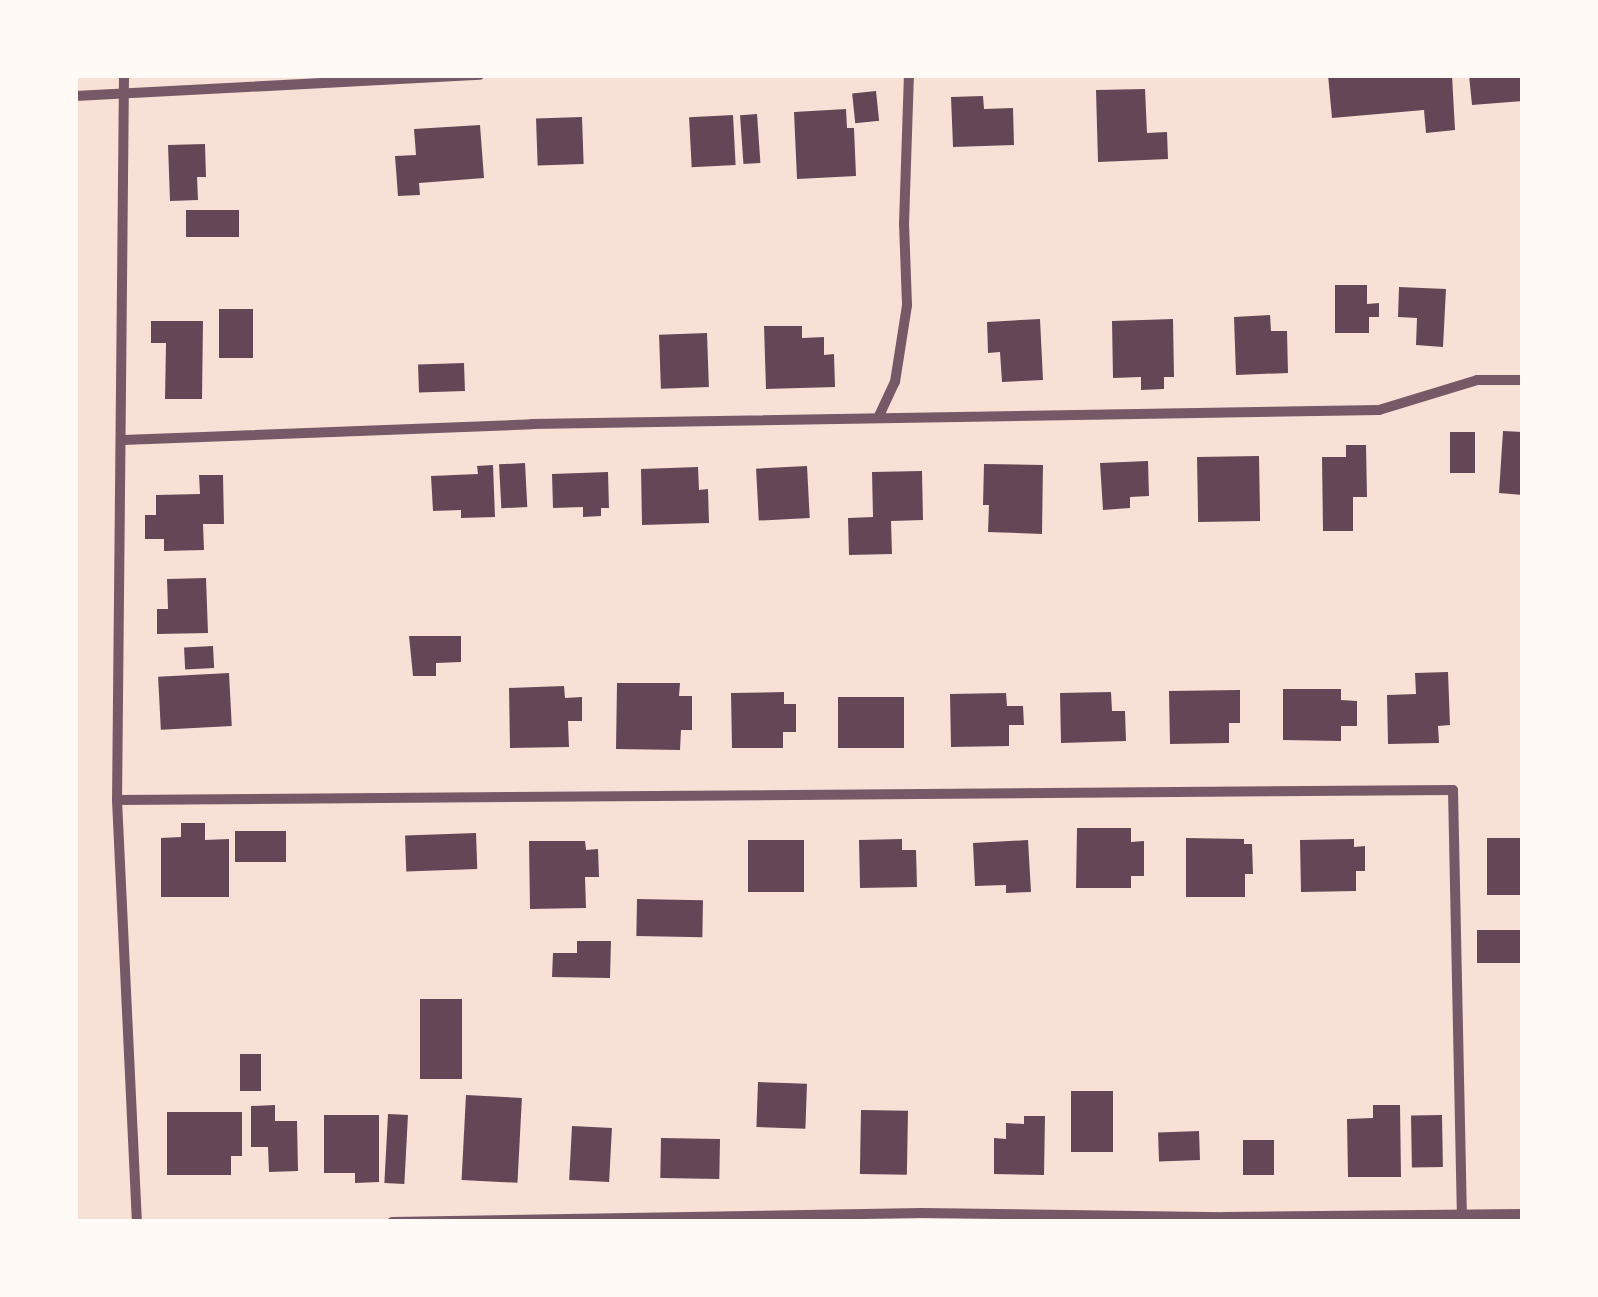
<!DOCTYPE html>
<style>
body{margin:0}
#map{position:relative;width:1598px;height:1297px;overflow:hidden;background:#f7e1d7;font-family:"Roboto Condensed",sans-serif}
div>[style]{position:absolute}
.building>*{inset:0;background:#644757;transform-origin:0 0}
.minor>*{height:10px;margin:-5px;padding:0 5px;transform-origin:5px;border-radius:5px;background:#755966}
span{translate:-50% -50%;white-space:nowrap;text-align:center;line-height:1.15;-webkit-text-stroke:8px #fffaf5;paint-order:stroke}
.frame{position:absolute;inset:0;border:78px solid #fffaf5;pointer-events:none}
</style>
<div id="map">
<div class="building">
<i style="clip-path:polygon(1328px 75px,1452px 75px,1455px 130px,1426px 133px,1424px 110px,1332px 118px)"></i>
<i style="clip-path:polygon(1469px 75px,1523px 75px,1523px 101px,1472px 105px)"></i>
<i style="clip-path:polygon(1145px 89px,1147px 133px,1167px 132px,1168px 159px,1098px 162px,1096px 90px)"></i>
<i style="left:876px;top:91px;width:30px;height:24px;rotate:84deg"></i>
<i style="clip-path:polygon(983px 96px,984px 109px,1013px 108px,1014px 145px,953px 147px,951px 97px)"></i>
<i style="clip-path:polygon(846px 109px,847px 128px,854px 128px,856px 176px,797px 179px,794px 112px)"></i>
<i style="left:757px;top:114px;width:49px;height:17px;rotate:86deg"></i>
<i style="left:733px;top:115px;width:50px;height:44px;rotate:87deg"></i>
<i style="left:582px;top:117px;width:47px;height:46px;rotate:88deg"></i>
<i style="clip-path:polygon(480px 125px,484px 178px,419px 183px,420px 195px,398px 196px,395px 156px,416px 155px,414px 129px)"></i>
<i style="clip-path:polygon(205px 144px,206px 177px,197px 177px,198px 200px,170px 201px,168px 145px)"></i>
<i style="left:186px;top:210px;width:53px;height:27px"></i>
<i style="clip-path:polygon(1335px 285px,1367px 285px,1367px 304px,1379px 303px,1379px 317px,1369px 317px,1369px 333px,1335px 333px)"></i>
<i style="clip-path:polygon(1399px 287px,1446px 289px,1443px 347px,1416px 345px,1417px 318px,1398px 317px)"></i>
<i style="left:219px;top:309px;width:34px;height:49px"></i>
<i style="clip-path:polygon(1270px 315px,1271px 331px,1287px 331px,1288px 373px,1236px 375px,1234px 317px)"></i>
<i style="clip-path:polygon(1040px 319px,1043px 380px,1002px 382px,1000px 352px,988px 353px,987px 322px)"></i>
<i style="clip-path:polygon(1173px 319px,1174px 377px,1164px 377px,1164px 389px,1141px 390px,1141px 377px,1113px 378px,1112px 321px)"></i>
<i style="clip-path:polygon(151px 321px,203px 321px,202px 399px,165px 399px,166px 343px,151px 343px)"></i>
<i style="clip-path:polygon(764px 326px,802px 326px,802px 338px,824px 337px,824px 355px,834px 354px,835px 387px,766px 389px)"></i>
<i style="left:707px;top:333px;width:54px;height:48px;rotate:88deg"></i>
<i style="left:464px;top:363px;width:28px;height:46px;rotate:88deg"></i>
<i style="clip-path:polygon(1503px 431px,1523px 432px,1523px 495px,1499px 493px)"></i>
<i style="left:1450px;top:432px;width:25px;height:41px"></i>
<i style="clip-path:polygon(1346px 445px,1366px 445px,1367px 497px,1353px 497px,1353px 531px,1323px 531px,1322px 457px,1346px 457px)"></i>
<i style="left:1259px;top:456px;width:65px;height:62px;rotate:89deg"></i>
<i style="clip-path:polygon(1148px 461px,1149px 496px,1130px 497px,1130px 508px,1103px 510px,1100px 463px)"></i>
<i style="left:525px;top:463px;width:44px;height:26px;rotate:87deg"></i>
<i style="clip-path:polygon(984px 464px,1043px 465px,1042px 534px,988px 532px,989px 505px,983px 505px)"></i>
<i style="clip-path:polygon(493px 465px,495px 517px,461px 518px,461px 510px,433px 511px,431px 476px,478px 474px,477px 466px)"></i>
<i style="left:807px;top:466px;width:52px;height:51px;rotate:87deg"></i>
<i style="clip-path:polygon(698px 467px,699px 490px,708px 489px,709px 523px,642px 525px,641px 469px)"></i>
<i style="clip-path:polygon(922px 471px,923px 520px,891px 521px,892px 554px,849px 555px,848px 518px,873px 517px,872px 472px)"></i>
<i style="clip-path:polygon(608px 472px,609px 508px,601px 508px,601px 516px,583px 517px,583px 507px,553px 508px,552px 474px)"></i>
<i style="clip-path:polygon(199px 475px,223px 475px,224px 524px,203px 524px,204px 550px,164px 551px,164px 539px,145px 539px,145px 515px,156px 515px,156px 495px,200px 494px)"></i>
<i style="clip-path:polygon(206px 578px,208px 633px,157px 634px,157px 609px,168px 609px,167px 579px)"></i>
<i style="clip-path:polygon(409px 636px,461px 636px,461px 662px,436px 663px,436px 676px,413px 676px)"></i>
<i style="left:213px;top:646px;width:22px;height:29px;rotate:87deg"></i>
<i style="clip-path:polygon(1448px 672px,1450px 725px,1438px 726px,1439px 743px,1388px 744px,1387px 695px,1416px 694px,1415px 673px)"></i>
<i style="left:229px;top:673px;width:53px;height:71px;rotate:87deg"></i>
<i style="clip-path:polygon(617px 683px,680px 683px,679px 696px,692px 696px,692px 730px,681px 730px,680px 750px,616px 749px)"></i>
<i style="clip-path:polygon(564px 686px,565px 698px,582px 697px,582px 721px,568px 721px,569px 747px,510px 748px,509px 688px)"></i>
<i style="clip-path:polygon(1283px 689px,1341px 689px,1341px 700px,1357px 701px,1357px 726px,1341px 726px,1341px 741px,1283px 740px)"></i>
<i style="clip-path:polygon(1240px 690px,1240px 723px,1229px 723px,1229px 743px,1170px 744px,1169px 691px)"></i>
<i style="clip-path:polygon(784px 692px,784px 704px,796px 704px,796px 732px,783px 732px,783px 748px,732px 748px,731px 693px)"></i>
<i style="clip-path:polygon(1111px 692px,1112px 711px,1125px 711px,1126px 741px,1061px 743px,1060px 693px)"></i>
<i style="clip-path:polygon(1006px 693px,1007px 706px,1023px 706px,1024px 725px,1009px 725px,1009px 746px,951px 747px,950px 694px)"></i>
<i style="left:838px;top:697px;width:66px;height:51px"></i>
<i style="clip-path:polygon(181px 823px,205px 823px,205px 840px,229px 839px,229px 897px,161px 897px,161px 838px,181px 837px)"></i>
<i style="clip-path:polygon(1077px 828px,1131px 828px,1131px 842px,1144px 841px,1144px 876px,1131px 876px,1131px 888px,1076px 888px)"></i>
<i style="left:286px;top:831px;width:31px;height:51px;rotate:90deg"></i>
<i style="left:476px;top:833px;width:36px;height:71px;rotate:88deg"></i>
<i style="clip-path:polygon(1186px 838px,1244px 839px,1244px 844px,1252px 844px,1253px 874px,1245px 874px,1245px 897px,1186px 897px)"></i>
<i style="left:1487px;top:838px;width:36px;height:57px"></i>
<i style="clip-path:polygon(902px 839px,902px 850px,916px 850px,917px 887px,860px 888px,859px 840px)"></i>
<i style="clip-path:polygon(1354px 839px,1354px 847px,1365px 846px,1365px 871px,1356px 871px,1356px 891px,1301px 892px,1300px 840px)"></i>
<i style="left:748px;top:840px;width:56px;height:52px"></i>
<i style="clip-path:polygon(1028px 840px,1031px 892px,1006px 893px,1006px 885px,975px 886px,973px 843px)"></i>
<i style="clip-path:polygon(529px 841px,585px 841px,586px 850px,598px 849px,599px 877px,585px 877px,586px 908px,530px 909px)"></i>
<i style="left:637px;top:899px;width:66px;height:37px;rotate:1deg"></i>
<i style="left:1523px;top:930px;width:33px;height:46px;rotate:90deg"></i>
<i style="clip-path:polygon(577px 941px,611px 941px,610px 978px,552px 977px,553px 953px,577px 953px)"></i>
<i style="left:420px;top:999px;width:42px;height:80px"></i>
<i style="left:240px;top:1054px;width:21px;height:37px"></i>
<i style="left:758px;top:1082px;width:49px;height:45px;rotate:2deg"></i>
<i style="left:1071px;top:1091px;width:42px;height:61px"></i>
<i style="left:466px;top:1095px;width:56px;height:85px;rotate:3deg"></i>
<i style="clip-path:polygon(275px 1105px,275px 1121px,297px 1121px,298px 1171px,269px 1172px,268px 1147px,251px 1147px,251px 1106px)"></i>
<i style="clip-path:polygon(1373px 1105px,1400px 1105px,1401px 1177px,1348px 1177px,1347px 1119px,1373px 1118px)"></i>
<i style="left:861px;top:1110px;width:47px;height:64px;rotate:1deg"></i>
<i style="clip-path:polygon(167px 1112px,242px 1112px,242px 1156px,231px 1156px,231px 1175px,167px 1175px)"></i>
<i style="left:388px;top:1114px;width:20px;height:69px;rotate:3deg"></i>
<i style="clip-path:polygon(324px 1115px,379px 1115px,379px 1182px,355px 1183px,355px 1173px,324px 1173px)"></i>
<i style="left:1442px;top:1115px;width:52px;height:31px;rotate:89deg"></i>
<i style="clip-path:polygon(1024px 1116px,1045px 1116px,1044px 1175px,994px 1174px,994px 1138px,1006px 1139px,1006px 1123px,1024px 1124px)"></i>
<i style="left:572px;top:1126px;width:40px;height:54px;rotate:3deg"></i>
<i style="left:1199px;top:1131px;width:29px;height:41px;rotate:88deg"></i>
<i style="left:661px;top:1138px;width:59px;height:40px;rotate:1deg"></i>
<i style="left:1243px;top:1140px;width:31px;height:35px"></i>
</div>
<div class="minor">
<i style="left:124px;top:75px;width:725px;rotate:90.55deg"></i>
<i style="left:117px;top:800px;width:422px;rotate:87.3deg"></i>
<i style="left:75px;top:96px;width:405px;rotate:-3deg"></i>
<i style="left:878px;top:418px;width:40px;rotate:-65deg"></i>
<i style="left:895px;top:382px;width:78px;rotate:-81.1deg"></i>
<i style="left:907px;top:305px;width:81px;rotate:-92.1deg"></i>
<i style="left:904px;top:224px;width:149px;rotate:-88.1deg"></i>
<i style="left:123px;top:440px;width:409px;rotate:-2.2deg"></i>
<i style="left:532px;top:424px;width:847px;rotate:-0.95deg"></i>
<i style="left:1379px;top:410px;width:102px;rotate:-17deg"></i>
<i style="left:1477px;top:380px;width:46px"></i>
<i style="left:117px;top:800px;width:1336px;rotate:-0.43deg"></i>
<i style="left:1453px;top:790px;width:423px;rotate:88.8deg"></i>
<i style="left:392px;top:1222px;width:530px;rotate:-0.97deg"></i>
<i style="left:922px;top:1213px;width:303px;rotate:0.8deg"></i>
<i style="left:1225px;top:1217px;width:298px;rotate:-0.6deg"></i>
</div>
<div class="frame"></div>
</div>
